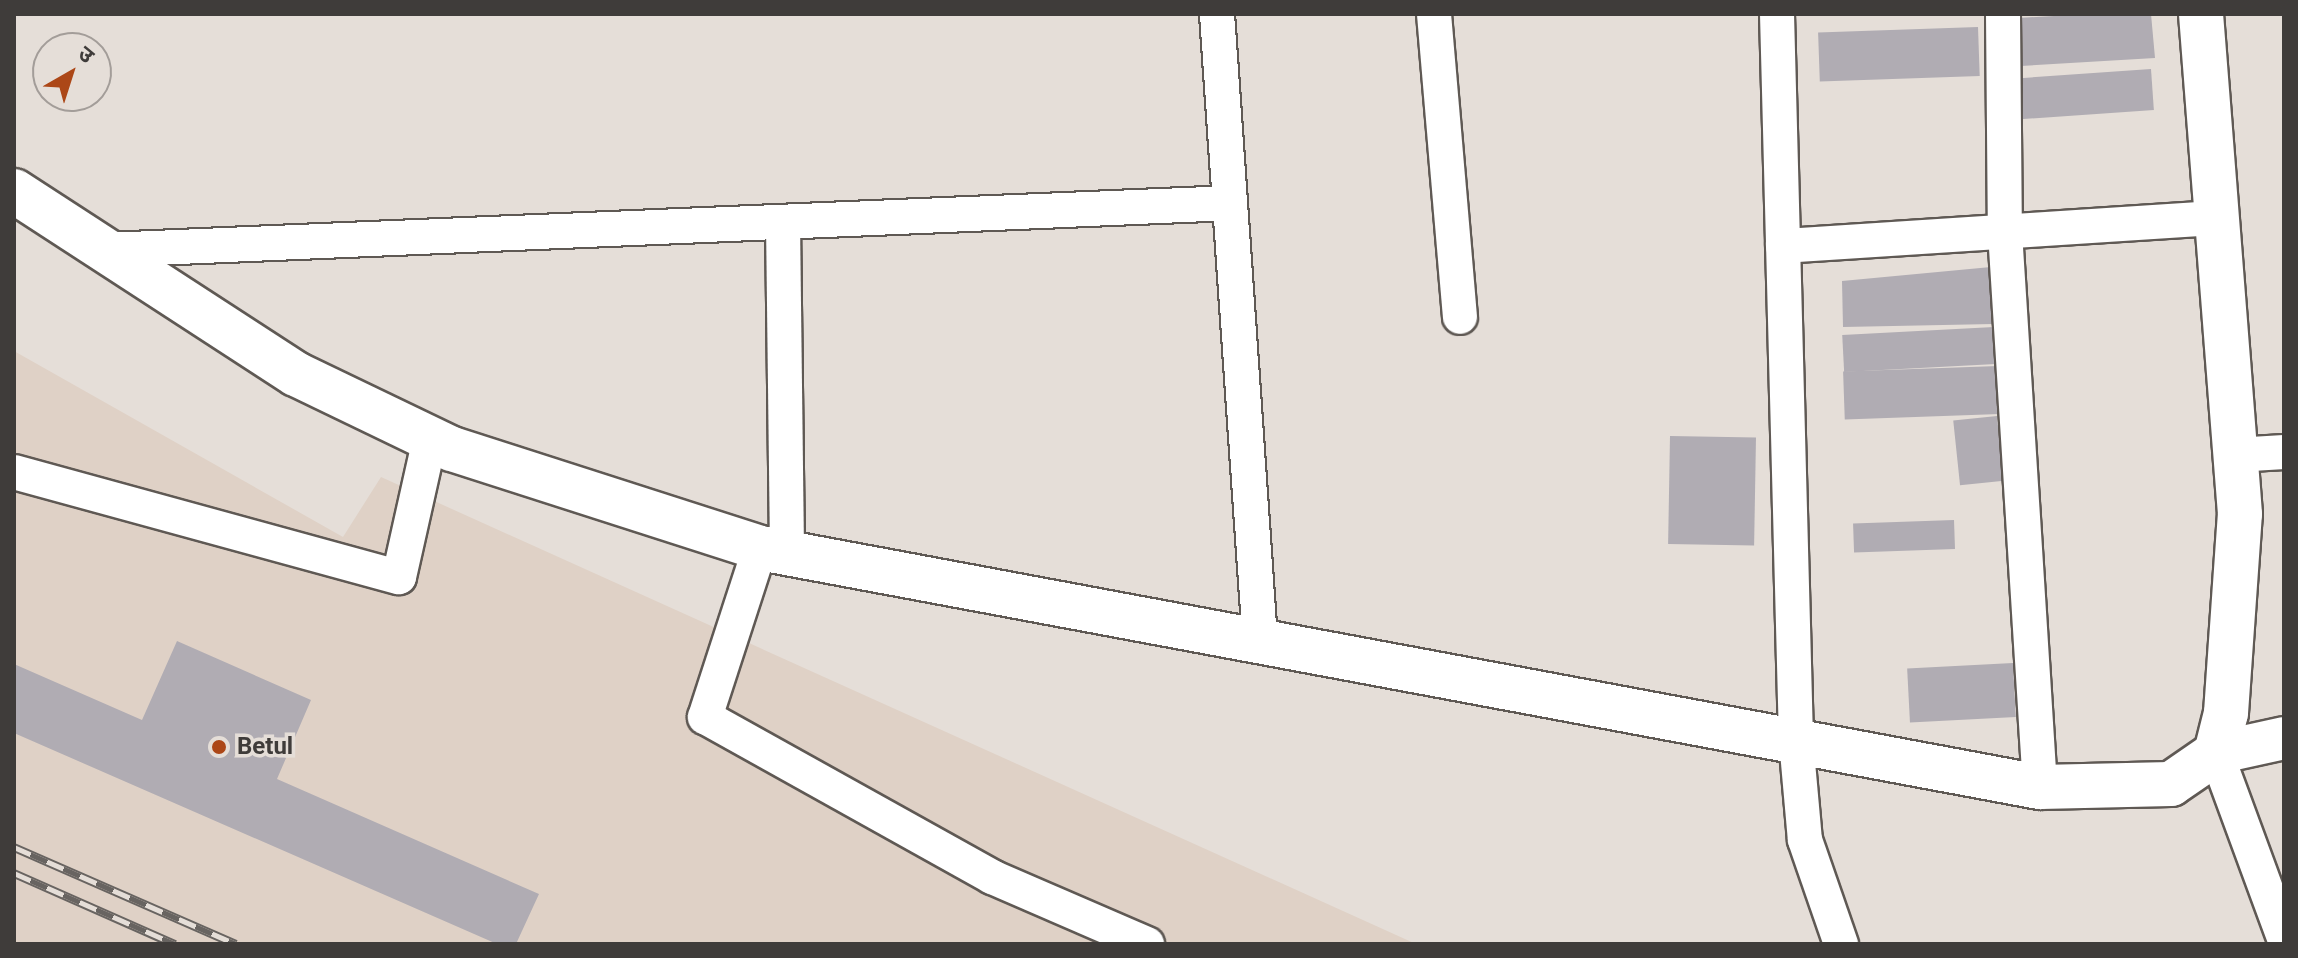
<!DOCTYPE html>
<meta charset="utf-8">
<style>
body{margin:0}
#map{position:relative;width:2298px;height:958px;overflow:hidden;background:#e5ded8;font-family:Roboto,"Noto Sans Devanagari",sans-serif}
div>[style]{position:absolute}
.built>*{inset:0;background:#dfd1c6}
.building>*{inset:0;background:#b0acb3;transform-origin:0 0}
.roads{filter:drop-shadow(2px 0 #5f5954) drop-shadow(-2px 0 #5f5954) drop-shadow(0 2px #5f5954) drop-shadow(0 -2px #5f5954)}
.minor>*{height:34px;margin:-17px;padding:0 17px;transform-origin:17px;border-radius:17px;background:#fff}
.tertiary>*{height:42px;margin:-21px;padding:0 21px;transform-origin:21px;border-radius:21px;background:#fff}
.secondary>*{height:44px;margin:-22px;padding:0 22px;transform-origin:22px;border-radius:22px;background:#fff}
.rail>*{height:9px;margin-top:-4.5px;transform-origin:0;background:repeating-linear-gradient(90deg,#e5ded8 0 18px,#686461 0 36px);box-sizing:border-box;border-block:2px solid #686461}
.dots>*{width:22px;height:22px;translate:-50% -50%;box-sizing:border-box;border:4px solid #e5ded8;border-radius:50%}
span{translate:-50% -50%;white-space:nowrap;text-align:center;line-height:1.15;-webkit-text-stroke:7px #e5ded8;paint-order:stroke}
.poi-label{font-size:24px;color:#3f3c3a;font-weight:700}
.left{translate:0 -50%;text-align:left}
.frame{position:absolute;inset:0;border:16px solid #3f3c3a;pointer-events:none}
.north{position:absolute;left:32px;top:32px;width:80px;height:80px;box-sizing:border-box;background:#e5ded8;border:2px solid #a39d99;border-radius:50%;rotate:39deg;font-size:22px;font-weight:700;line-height:32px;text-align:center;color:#3f3c3a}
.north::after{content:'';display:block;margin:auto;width:28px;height:36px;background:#ac4717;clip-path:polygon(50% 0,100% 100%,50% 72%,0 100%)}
</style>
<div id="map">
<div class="built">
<i style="clip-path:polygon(14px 351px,343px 537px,381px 477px,1416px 944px,14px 944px)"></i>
</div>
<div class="building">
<i style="clip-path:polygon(2089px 14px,2151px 14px,2155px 58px,2021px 66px,2018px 18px)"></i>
<i style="left:1978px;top:27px;width:49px;height:160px;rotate:88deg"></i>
<i style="left:2151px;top:69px;width:41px;height:138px;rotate:86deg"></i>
<i style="clip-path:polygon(1991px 267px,1993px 324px,1843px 327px,1842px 281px)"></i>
<i style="left:1994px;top:327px;width:37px;height:152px;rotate:87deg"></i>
<i style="left:1998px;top:366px;width:48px;height:155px;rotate:88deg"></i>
<i style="left:1997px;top:416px;width:65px;height:44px;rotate:84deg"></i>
<i style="left:1670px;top:436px;width:86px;height:108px;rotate:1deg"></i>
<i style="left:1954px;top:520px;width:29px;height:101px;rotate:88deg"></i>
<i style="clip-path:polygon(177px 641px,311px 700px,277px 779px,539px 894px,516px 944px,497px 944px,14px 733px,14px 664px,142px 720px)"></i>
<i style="left:2013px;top:663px;width:54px;height:106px;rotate:87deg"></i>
</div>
<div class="roads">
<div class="minor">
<i style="left:1217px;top:14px;width:627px;rotate:86.07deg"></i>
<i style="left:1434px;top:14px;width:304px;rotate:85.1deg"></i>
<i style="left:1777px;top:14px;width:726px;rotate:88.5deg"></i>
<i style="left:1796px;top:740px;width:100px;rotate:84.9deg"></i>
<i style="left:1805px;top:840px;width:110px;rotate:70.9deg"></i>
<i style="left:2003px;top:14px;width:218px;rotate:89.5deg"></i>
<i style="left:2005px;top:232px;width:556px;rotate:86.39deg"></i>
<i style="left:783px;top:222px;width:331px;rotate:89.3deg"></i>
<i style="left:1783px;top:246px;width:435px;rotate:-3.7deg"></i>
<i style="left:106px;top:250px;width:1125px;rotate:-2.39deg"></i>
<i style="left:2235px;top:455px;width:49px;rotate:-3.5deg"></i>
<i style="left:14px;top:472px;width:399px;rotate:15.3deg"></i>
<i style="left:399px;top:577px;width:142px;rotate:-77.4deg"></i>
<i style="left:760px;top:548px;width:178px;rotate:108deg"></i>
<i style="left:705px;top:717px;width:329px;rotate:29.1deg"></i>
<i style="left:992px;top:877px;width:169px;rotate:23.4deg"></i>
<i style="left:2216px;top:753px;width:197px;rotate:69.8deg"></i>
</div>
<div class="tertiary">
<i style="left:2216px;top:753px;width:70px;rotate:-12.4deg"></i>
</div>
<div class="secondary">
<i style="left:14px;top:191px;width:336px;rotate:33deg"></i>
<i style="left:296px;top:374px;width:173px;rotate:25.7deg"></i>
<i style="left:452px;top:449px;width:324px;rotate:17.8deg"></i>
<i style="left:760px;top:548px;width:1302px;rotate:10.58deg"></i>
<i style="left:2040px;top:787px;width:131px;rotate:-1.3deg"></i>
<i style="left:2171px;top:784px;width:55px;rotate:-34.6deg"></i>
<i style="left:2216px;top:753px;width:41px;rotate:-76deg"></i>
<i style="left:2226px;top:713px;width:199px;rotate:-86deg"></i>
<i style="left:2240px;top:514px;width:502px;rotate:-94.46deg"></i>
</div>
</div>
<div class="rail">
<i style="left:14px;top:847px;width:242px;rotate:23.6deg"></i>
<i style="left:14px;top:873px;width:176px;rotate:23.8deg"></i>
</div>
<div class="dots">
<i style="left:219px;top:747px;background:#ac4717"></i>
</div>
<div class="poi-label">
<span class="left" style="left:237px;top:747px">Betul</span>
</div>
<div class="frame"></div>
<div class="north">उ</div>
</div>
